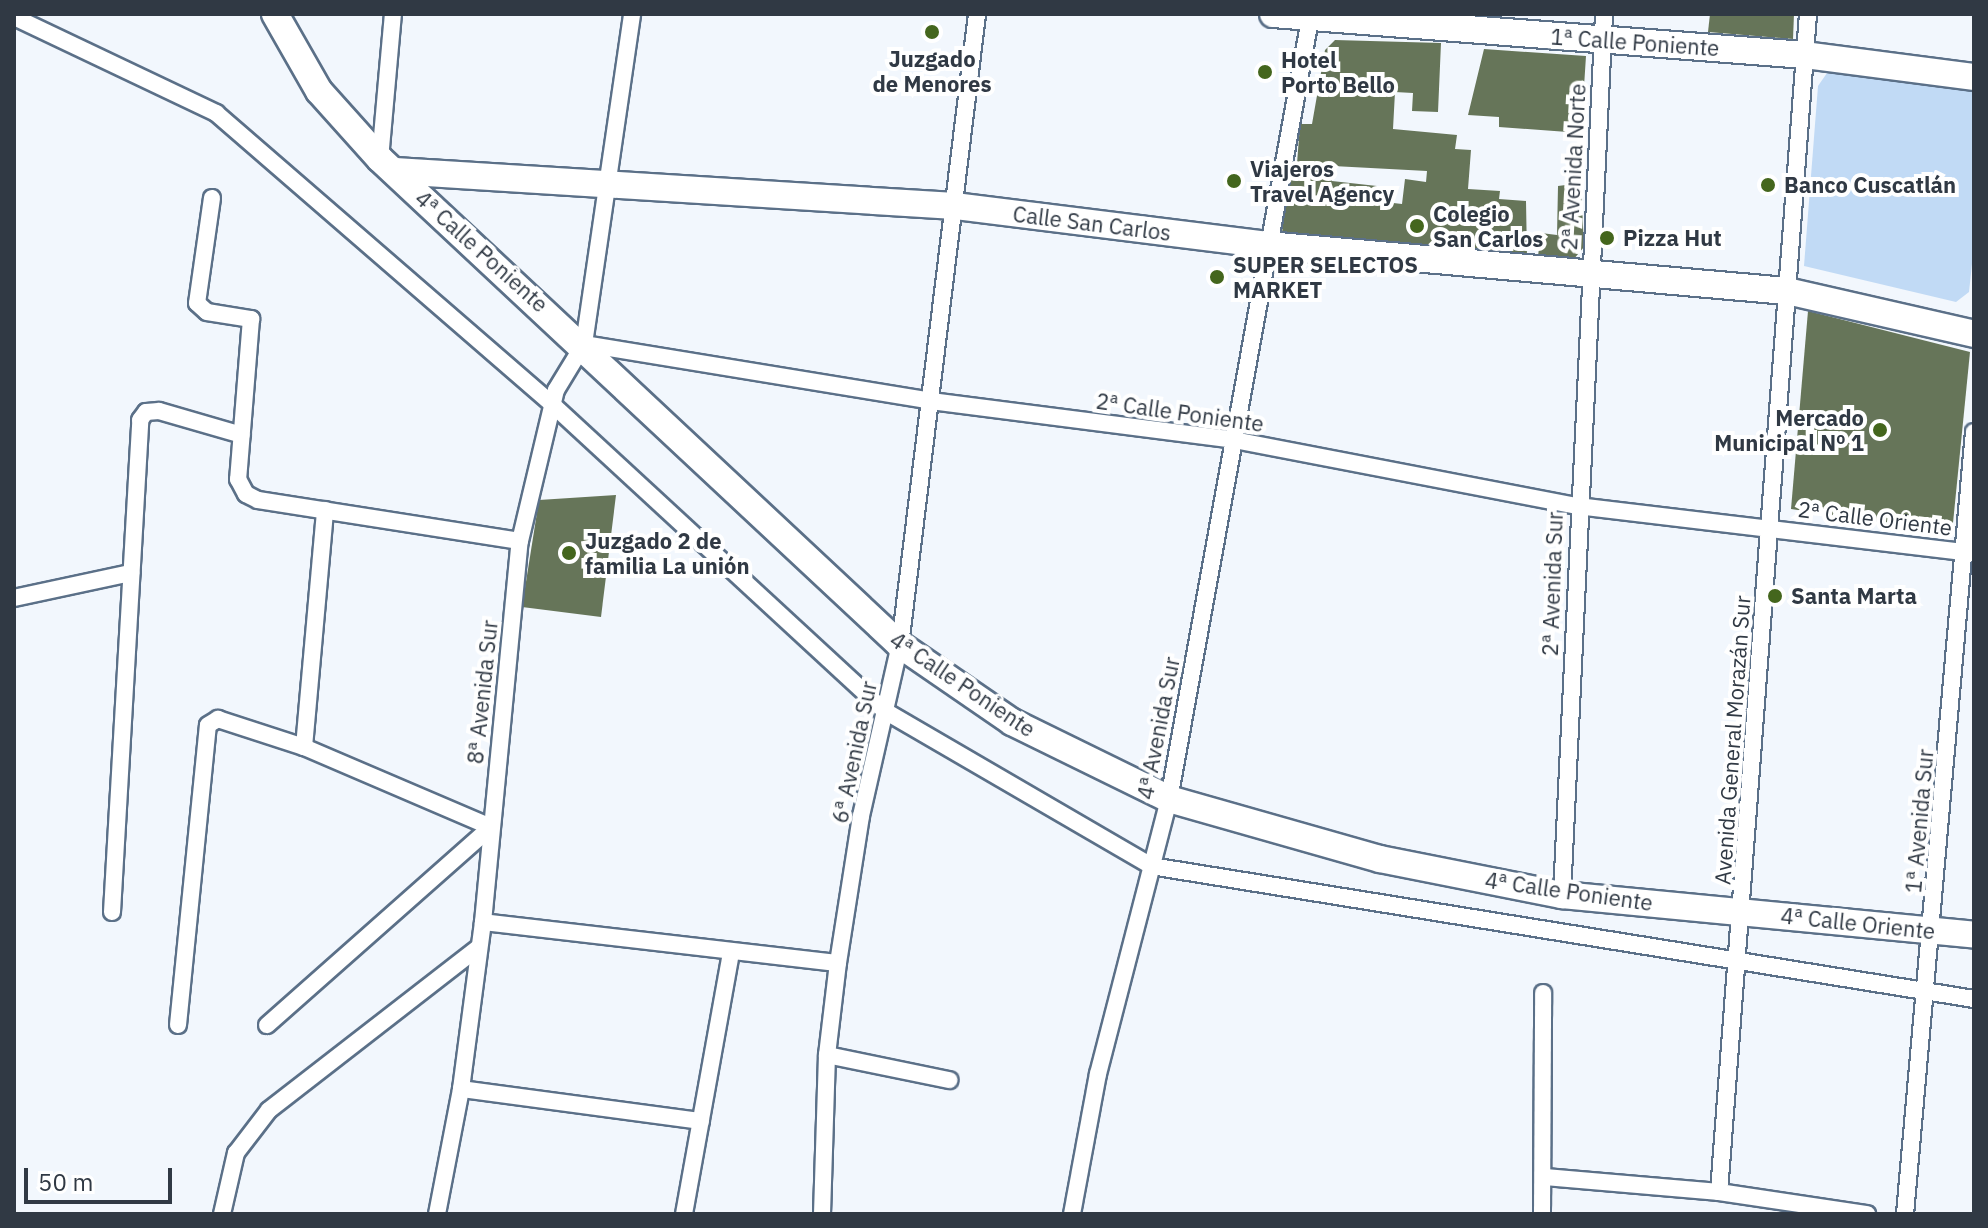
<!DOCTYPE html>
<meta charset="utf-8">
<style>
body{margin:0}
#map{position:relative;width:1988px;height:1228px;overflow:hidden;background:#f2f7fd;font-family:"IBM Plex Sans",sans-serif}
div>[style]{position:absolute}
.green>*{inset:0;background:#c1daf5}
.building>*{inset:0;background:#667559}
.roads{filter:drop-shadow(2px 0 #5b7088) drop-shadow(-2px 0 #5b7088) drop-shadow(0 2px #5b7088) drop-shadow(0 -2px #5b7088)}
.street>*{height:16px;margin:-8px;padding:0 8px;transform-origin:8px;border-radius:8px;background:#fff}
.primary>*{height:26px;margin:-13px;padding:0 13px;transform-origin:13px;border-radius:13px;background:#fff}
.dots>*{width:22px;height:22px;translate:-50% -50%;box-sizing:border-box;border:4px solid #fff;border-radius:50%}
span{translate:-50% -50%;white-space:nowrap;text-align:center;line-height:1.15;-webkit-text-stroke:8px #fff;paint-order:stroke}
.street-label{font-size:22px;color:#303944}
.poi-label{font-size:22px;color:#303944;font-weight:700}
.left{translate:0 -50%;text-align:left}
.right{translate:-100% -50%;text-align:right}
.frame{position:absolute;inset:0;border:16px solid #303944;pointer-events:none}
.scale{position:absolute;left:24px;top:1168px;width:148px;height:36px;box-sizing:border-box;border:4px solid #303944;border-top:0;padding-left:10px;font-size:24px;line-height:28px;white-space:nowrap;color:#303944;-webkit-text-stroke:6px #fff;paint-order:stroke}
</style>
<div id="map">
<div class="green">
<i style="clip-path:polygon(1827px 73px,1974px 90px,1974px 245px,1969px 292px,1956px 302px,1804px 266px,1818px 86px)"></i>
</div>
<div class="building">
<i style="clip-path:polygon(1710px 14px,1794px 14px,1793px 39px,1708px 32px)"></i>
<i style="clip-path:polygon(evenodd,1335px 40px,1441px 43px,1438px 112px,1412px 111px,1413px 93px,1395px 92px,1393px 129px,1457px 135px,1455px 149px,1471px 150px,1468px 189px,1500px 191px,1499px 199px,1526px 201px,1527px 256px,1282px 233px,1288px 176px,1296px 177px,1300px 124px,1312px 124px,1325px 50px,1335px 40px,1333px 166px,1427px 171px,1426px 182px,1405px 179px,1402px 204px,1376px 201px,1377px 186px,1332px 181px,1333px 166px)"></i>
<i style="clip-path:polygon(1484px 49px,1586px 56px,1581px 133px,1499px 127px,1499px 117px,1468px 115px)"></i>
<i style="clip-path:polygon(1581px 183px,1584px 247px,1573px 260px,1538px 256px,1541px 233px,1557px 235px,1558px 186px)"></i>
<i style="clip-path:polygon(1808px 311px,1970px 352px,1952px 533px,1791px 509px)"></i>
<i style="clip-path:polygon(616px 495px,601px 617px,522px 607px,539px 500px)"></i>
</div>
<div class="roads">
<div class="street">
<i style="left:14px;top:17px;width:224px;rotate:25.4deg"></i>
<i style="left:216px;top:113px;width:446px;rotate:40.9deg"></i>
<i style="left:553px;top:405px;width:452px;rotate:42.7deg"></i>
<i style="left:885px;top:711px;width:308px;rotate:30.2deg"></i>
<i style="left:1151px;top:866px;width:834px;rotate:9.18deg"></i>
<i style="left:380px;top:159px;width:146px;rotate:-84.9deg"></i>
<i style="left:212px;top:198px;width:106px;rotate:98.1deg"></i>
<i style="left:197px;top:303px;width:13px;rotate:42deg"></i>
<i style="left:207px;top:312px;width:45px;rotate:9deg"></i>
<i style="left:251px;top:319px;width:161px;rotate:94.6deg"></i>
<i style="left:238px;top:479px;width:17px;rotate:62deg"></i>
<i style="left:246px;top:494px;width:13px;rotate:27deg"></i>
<i style="left:258px;top:500px;width:265px;rotate:8.9deg"></i>
<i style="left:584px;top:344px;width:352px;rotate:9.3deg"></i>
<i style="left:931px;top:401px;width:305px;rotate:7.3deg"></i>
<i style="left:1234px;top:440px;width:349px;rotate:10.9deg"></i>
<i style="left:1577px;top:506px;width:400px;rotate:6.8deg"></i>
<i style="left:14px;top:598px;width:120px;rotate:-12.1deg"></i>
<i style="left:304px;top:747px;width:238px;rotate:-84.9deg"></i>
<i style="left:1562px;top:895px;width:882px;rotate:-87.27deg"></i>
<i style="left:112px;top:912px;width:493px;rotate:-86.7deg"></i>
<i style="left:140px;top:420px;width:10px;rotate:-53deg"></i>
<i style="left:146px;top:412px;width:13px;rotate:-4deg"></i>
<i style="left:159px;top:411px;width:86px;rotate:16.1deg"></i>
<i style="left:483px;top:922px;width:357px;rotate:6.6deg"></i>
<i style="left:178px;top:1025px;width:301px;rotate:-84.3deg"></i>
<i style="left:208px;top:725px;width:12px;rotate:-31deg"></i>
<i style="left:218px;top:719px;width:90px;rotate:18deg"></i>
<i style="left:304px;top:747px;width:203px;rotate:23.2deg"></i>
<i style="left:491px;top:827px;width:299px;rotate:138.5deg"></i>
<i style="left:827px;top:1055px;width:125px;rotate:11.6deg"></i>
<i style="left:461px;top:1089px;width:242px;rotate:7.6deg"></i>
<i style="left:1545px;top:1177px;width:175px;rotate:4.9deg"></i>
<i style="left:1719px;top:1192px;width:150px;rotate:8.5deg"></i>
<i style="left:1719px;top:1192px;width:1181px;rotate:-85.68deg"></i>
<i style="left:222px;top:1214px;width:63px;rotate:-77.1deg"></i>
<i style="left:236px;top:1153px;width:54px;rotate:-52.5deg"></i>
<i style="left:269px;top:1110px;width:264px;rotate:-37.8deg"></i>
<i style="left:437px;top:1214px;width:127px;rotate:-79.1deg"></i>
<i style="left:461px;top:1089px;width:168px;rotate:-82.5deg"></i>
<i style="left:483px;top:922px;width:383px;rotate:-84.5deg"></i>
<i style="left:520px;top:541px;width:155px;rotate:-76.6deg"></i>
<i style="left:556px;top:390px;width:54px;rotate:-58.7deg"></i>
<i style="left:584px;top:344px;width:333px;rotate:-81.7deg"></i>
<i style="left:684px;top:1214px;width:265px;rotate:-79.8deg"></i>
<i style="left:822px;top:1214px;width:159px;rotate:-88.2deg"></i>
<i style="left:827px;top:1055px;width:93px;rotate:-83.2deg"></i>
<i style="left:838px;top:963px;width:149px;rotate:-81.1deg"></i>
<i style="left:861px;top:816px;width:175px;rotate:-77.2deg"></i>
<i style="left:900px;top:645px;width:636px;rotate:-83.04deg"></i>
<i style="left:1072px;top:1214px;width:142px;rotate:-79.5deg"></i>
<i style="left:1098px;top:1074px;width:284px;rotate:-75.5deg"></i>
<i style="left:1169px;top:799px;width:798px;rotate:-79.75deg"></i>
<i style="left:1542px;top:1214px;width:221px;rotate:-89.7deg"></i>
<i style="left:1905px;top:1214px;width:785px;rotate:-84.96deg"></i>
</div>
<div class="primary">
<i style="left:275px;top:14px;width:89px;rotate:60.3deg"></i>
<i style="left:319px;top:91px;width:91px;rotate:48.1deg"></i>
<i style="left:380px;top:159px;width:712px;rotate:43.06deg"></i>
<i style="left:900px;top:645px;width:136px;rotate:34.5deg"></i>
<i style="left:1012px;top:722px;width:175px;rotate:26.1deg"></i>
<i style="left:1169px;top:799px;width:219px;rotate:15.9deg"></i>
<i style="left:1380px;top:859px;width:186px;rotate:11.2deg"></i>
<i style="left:1562px;top:895px;width:414px;rotate:5.5deg"></i>
<i style="left:1273px;top:14px;width:534px;rotate:4.41deg"></i>
<i style="left:1805px;top:55px;width:170px;rotate:7.4deg"></i>
<i style="left:395px;top:171px;width:561px;rotate:3.58deg"></i>
<i style="left:955px;top:206px;width:314px;rotate:7.1deg"></i>
<i style="left:1267px;top:245px;width:522px;rotate:5.06deg"></i>
<i style="left:1787px;top:291px;width:192px;rotate:12.9deg"></i>
</div>
</div>
<div class="dots">
<i style="left:932px;top:32px;background:#44661d"></i>
<i style="left:1265px;top:72px;background:#44661d"></i>
<i style="left:1234px;top:181px;background:#44661d"></i>
<i style="left:1768px;top:185px;background:#44661d"></i>
<i style="left:1417px;top:226px;background:#44661d"></i>
<i style="left:1607px;top:238px;background:#44661d"></i>
<i style="left:1217px;top:277px;background:#44661d"></i>
<i style="left:1880px;top:430px;background:#44661d"></i>
<i style="left:569px;top:553px;background:#44661d"></i>
<i style="left:1775px;top:596px;background:#44661d"></i>
</div>
<div class="street-label">
<span style="left:1635px;top:42px;rotate:4deg">1ª Calle Poniente</span>
<span style="left:1573px;top:167px;rotate:-87deg">2ª Avenida Norte</span>
<span style="left:1092px;top:223px;rotate:7deg">Calle San Carlos</span>
<span style="left:482px;top:251px;rotate:42deg">4ª Calle Poniente</span>
<span style="left:1180px;top:412px;rotate:8deg">2ª Calle Poniente</span>
<span style="left:1875px;top:518px;rotate:7deg">2ª Calle Oriente</span>
<span style="left:1552px;top:584px;rotate:-88deg">2ª Avenida Sur</span>
<span style="left:963px;top:684px;rotate:34deg">4ª Calle Poniente</span>
<span style="left:482px;top:692px;rotate:-84deg">8ª Avenida Sur</span>
<span style="left:1158px;top:728px;rotate:-79deg">4ª Avenida Sur</span>
<span style="left:1732px;top:740px;rotate:-86deg">Avenida General Morazán Sur</span>
<span style="left:854px;top:752px;rotate:-78deg">6ª Avenida Sur</span>
<span style="left:1919px;top:821px;rotate:-85deg">1ª Avenida Sur</span>
<span style="left:1569px;top:891px;rotate:8deg">4ª Calle Poniente</span>
<span style="left:1858px;top:923px;rotate:6deg">4ª Calle Oriente</span>
</div>
<div class="poi-label">
<span style="left:932px;top:71px">Juzgado<br>de Menores</span>
<span class="left" style="left:1281px;top:72px">Hotel<br>Porto Bello</span>
<span class="left" style="left:1250px;top:181px">Viajeros<br>Travel Agency</span>
<span class="left" style="left:1784px;top:185px">Banco Cuscatlán</span>
<span class="left" style="left:1433px;top:226px">Colegio<br>San Carlos</span>
<span class="left" style="left:1623px;top:238px">Pizza Hut</span>
<span class="left" style="left:1233px;top:277px">SUPER SELECTOS<br>MARKET</span>
<span class="right" style="left:1864px;top:430px">Mercado<br>Municipal Nº 1</span>
<span class="left" style="left:585px;top:553px">Juzgado 2 de<br>familia La unión</span>
<span class="left" style="left:1791px;top:596px">Santa Marta</span>
</div>
<div class="frame"></div>
<div class="scale">50 m</div>
</div>
